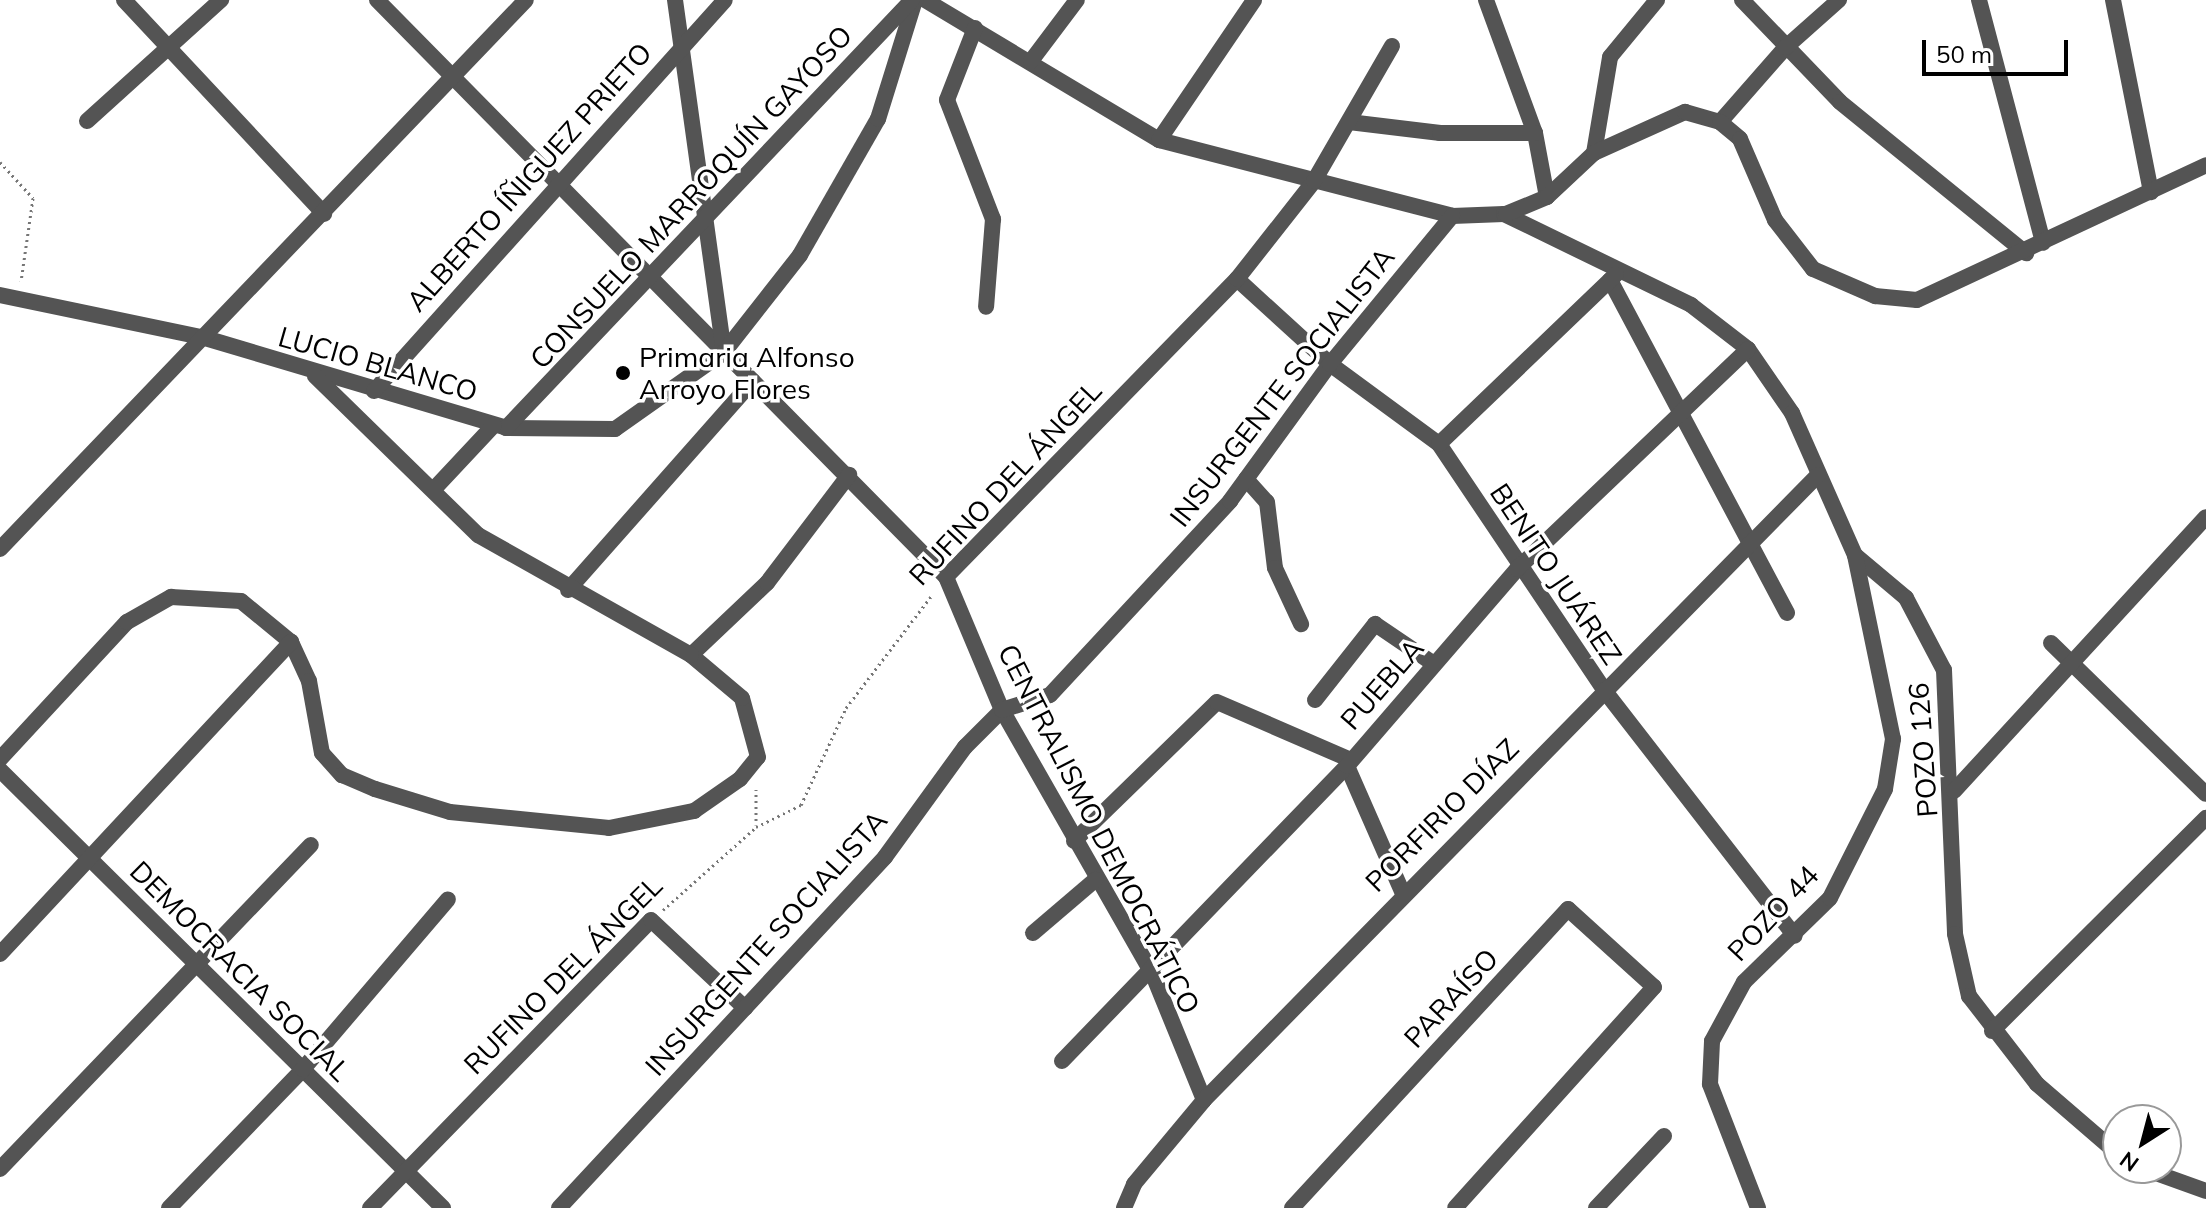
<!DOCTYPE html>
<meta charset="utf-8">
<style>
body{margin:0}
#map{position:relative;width:2206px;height:1208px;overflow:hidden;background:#fff;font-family:Mulish,sans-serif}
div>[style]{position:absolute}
.path>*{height:3px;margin-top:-1.5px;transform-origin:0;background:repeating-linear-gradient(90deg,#767676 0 2px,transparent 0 6px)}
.minor>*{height:16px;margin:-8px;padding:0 8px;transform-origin:8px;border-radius:8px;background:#545454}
.dots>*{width:22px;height:22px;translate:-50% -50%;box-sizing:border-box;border:4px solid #fff;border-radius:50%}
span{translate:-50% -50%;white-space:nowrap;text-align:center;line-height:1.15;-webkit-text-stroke:7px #fff;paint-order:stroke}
.street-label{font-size:28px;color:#000}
.poi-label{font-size:28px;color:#000}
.left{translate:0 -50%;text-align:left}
.north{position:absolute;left:2102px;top:1104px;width:80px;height:80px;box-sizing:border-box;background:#fff;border:2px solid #999;border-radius:50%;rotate:216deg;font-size:22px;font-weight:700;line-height:32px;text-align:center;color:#000}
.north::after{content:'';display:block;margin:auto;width:28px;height:36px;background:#000;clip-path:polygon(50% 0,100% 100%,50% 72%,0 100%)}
.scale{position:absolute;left:1922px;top:40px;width:146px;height:36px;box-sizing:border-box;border:4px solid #000;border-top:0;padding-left:10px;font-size:24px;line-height:28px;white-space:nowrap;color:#000;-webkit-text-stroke:6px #fff;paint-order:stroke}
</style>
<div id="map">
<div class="path">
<i style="left:0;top:162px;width:49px;rotate:47.5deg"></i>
<i style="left:33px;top:198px;width:84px;rotate:98.2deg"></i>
<i style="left:756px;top:789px;width:36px;rotate:90deg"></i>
<i style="left:663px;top:910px;width:125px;rotate:-41.7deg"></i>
<i style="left:756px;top:827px;width:50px;rotate:-26.1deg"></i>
<i style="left:801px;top:805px;width:107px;rotate:-65.1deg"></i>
<i style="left:846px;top:708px;width:143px;rotate:-52.7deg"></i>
</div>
<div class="minor">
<i style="left:124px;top:0;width:293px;rotate:46.9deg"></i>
<i style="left:377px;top:0;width:810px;rotate:45.4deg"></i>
<i style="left:946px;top:577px;width:144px;rotate:67.2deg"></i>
<i style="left:1002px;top:710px;width:305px;rotate:60.3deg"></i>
<i style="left:1153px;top:975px;width:135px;rotate:67.8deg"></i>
<i style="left:675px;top:0;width:355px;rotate:82.1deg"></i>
<i style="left:925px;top:0;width:273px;rotate:30.9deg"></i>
<i style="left:1159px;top:140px;width:303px;rotate:14.5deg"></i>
<i style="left:1452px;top:216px;width:52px;rotate:-2.2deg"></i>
<i style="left:1504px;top:214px;width:208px;rotate:25.9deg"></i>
<i style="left:1691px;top:305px;width:72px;rotate:37.7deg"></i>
<i style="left:1748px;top:349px;width:78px;rotate:55.5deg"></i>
<i style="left:1792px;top:413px;width:155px;rotate:66.1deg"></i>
<i style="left:1855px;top:555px;width:67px;rotate:40.1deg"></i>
<i style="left:1906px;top:598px;width:81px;rotate:62.2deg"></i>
<i style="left:1944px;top:670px;width:264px;rotate:87.6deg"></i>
<i style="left:1955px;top:934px;width:64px;rotate:77.3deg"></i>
<i style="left:1969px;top:996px;width:111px;rotate:52.3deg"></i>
<i style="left:2037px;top:1084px;width:107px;rotate:40.8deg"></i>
<i style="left:1486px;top:0;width:142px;rotate:69.8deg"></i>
<i style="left:1535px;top:133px;width:65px;rotate:79.4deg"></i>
<i style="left:1742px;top:0;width:141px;rotate:46.1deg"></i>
<i style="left:1840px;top:102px;width:240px;rotate:39.1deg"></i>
<i style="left:1979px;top:0;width:251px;rotate:75.2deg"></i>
<i style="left:2113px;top:0;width:196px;rotate:78.8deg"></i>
<i style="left:975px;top:28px;width:77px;rotate:111.3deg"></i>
<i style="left:947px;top:100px;width:128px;rotate:68.9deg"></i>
<i style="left:993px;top:219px;width:88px;rotate:94.5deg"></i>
<i style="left:1031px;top:61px;width:76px;rotate:-53deg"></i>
<i style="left:87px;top:121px;width:181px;rotate:-42.1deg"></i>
<i style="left:1349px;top:122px;width:92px;rotate:6.9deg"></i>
<i style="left:1440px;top:133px;width:95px"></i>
<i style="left:1720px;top:122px;width:100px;rotate:-48.7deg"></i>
<i style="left:1786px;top:47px;width:71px;rotate:-41.6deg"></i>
<i style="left:1159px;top:140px;width:169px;rotate:-55.8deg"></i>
<i style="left:1594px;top:153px;width:97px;rotate:-80.5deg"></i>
<i style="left:1610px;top:57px;width:74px;rotate:-50.5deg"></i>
<i style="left:1506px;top:214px;width:44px;rotate:-22.5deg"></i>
<i style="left:1547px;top:197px;width:64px;rotate:-43.1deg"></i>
<i style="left:1594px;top:153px;width:100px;rotate:-24.3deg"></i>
<i style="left:1685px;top:112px;width:36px;rotate:16deg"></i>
<i style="left:1720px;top:122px;width:26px;rotate:40deg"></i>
<i style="left:1740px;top:139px;width:88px;rotate:66.6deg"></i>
<i style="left:1775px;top:220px;width:62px;rotate:52.2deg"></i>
<i style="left:1813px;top:269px;width:68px;rotate:23.5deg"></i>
<i style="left:1875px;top:296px;width:42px;rotate:5.4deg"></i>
<i style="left:1917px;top:300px;width:319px;rotate:-25deg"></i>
<i style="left:1237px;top:279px;width:126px;rotate:42.4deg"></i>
<i style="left:1330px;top:364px;width:135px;rotate:36.3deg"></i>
<i style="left:1439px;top:444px;width:296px;rotate:56.1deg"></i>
<i style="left:1604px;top:690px;width:311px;rotate:52.2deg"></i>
<i style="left:1610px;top:280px;width:377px;rotate:62deg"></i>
<i style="left:0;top:295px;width:209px;rotate:11.8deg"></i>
<i style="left:205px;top:338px;width:314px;rotate:16.6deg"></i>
<i style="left:506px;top:428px;width:109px;rotate:0.5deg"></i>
<i style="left:615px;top:429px;width:133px;rotate:-35.2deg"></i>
<i style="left:724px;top:352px;width:123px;rotate:-51.9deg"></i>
<i style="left:800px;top:255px;width:157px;rotate:-60.2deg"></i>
<i style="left:878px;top:119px;width:125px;rotate:-72.7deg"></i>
<i style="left:374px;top:391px;width:525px;rotate:-48.09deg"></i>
<i style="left:506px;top:428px;width:590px;rotate:-46.51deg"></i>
<i style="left:1439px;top:444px;width:245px;rotate:-43.8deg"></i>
<i style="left:1246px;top:479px;width:31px;rotate:48deg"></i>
<i style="left:1267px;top:502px;width:66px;rotate:83.1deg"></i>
<i style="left:1275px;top:568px;width:62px;rotate:65.1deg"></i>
<i style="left:435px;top:488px;width:86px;rotate:-46.9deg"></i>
<i style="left:0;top:549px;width:760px;rotate:-46.23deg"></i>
<i style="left:946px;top:577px;width:417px;rotate:-45.7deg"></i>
<i style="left:1237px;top:279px;width:125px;rotate:-51.8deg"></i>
<i style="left:1314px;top:181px;width:156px;rotate:-60deg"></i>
<i style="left:568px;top:590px;width:279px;rotate:-48.5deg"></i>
<i style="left:2051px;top:643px;width:216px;rotate:44.3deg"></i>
<i style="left:691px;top:655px;width:105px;rotate:-43.5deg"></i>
<i style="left:767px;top:583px;width:136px;rotate:-52.8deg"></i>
<i style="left:1315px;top:700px;width:97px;rotate:-51.7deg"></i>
<i style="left:1375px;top:624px;width:71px;rotate:34.1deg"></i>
<i style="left:0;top:759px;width:187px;rotate:-47.2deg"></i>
<i style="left:127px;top:622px;width:51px;rotate:-29.6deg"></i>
<i style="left:171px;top:597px;width:70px;rotate:3.3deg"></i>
<i style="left:241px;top:601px;width:65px;rotate:39.4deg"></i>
<i style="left:291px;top:642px;width:43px;rotate:65.2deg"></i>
<i style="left:309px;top:681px;width:73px;rotate:79.8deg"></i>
<i style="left:322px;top:753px;width:30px;rotate:48deg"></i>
<i style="left:342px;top:775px;width:36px;rotate:23deg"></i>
<i style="left:375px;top:789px;width:78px;rotate:17deg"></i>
<i style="left:450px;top:812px;width:160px;rotate:5.7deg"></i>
<i style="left:609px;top:828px;width:87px;rotate:-11.3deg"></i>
<i style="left:694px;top:811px;width:56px;rotate:-34.8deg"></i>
<i style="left:740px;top:779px;width:28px;rotate:-51deg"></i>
<i style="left:758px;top:757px;width:61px;rotate:-105.2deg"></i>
<i style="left:742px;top:698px;width:67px;rotate:-139.9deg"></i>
<i style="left:691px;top:655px;width:244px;rotate:-150.6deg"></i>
<i style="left:478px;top:535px;width:228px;rotate:-135.7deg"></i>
<i style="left:1347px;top:766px;width:137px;rotate:66.3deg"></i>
<i style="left:0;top:770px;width:623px;rotate:44.67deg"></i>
<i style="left:1954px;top:791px;width:372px;rotate:-47.4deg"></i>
<i style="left:1074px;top:841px;width:199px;rotate:-44.2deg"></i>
<i style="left:1217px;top:702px;width:146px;rotate:23.4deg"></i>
<i style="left:1033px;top:933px;width:82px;rotate:-40.5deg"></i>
<i style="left:0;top:954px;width:427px;rotate:-47deg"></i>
<i style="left:1992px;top:1031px;width:302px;rotate:-44.9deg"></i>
<i style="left:1062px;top:1061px;width:410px;rotate:-46deg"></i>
<i style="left:1347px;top:766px;width:260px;rotate:-49.2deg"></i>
<i style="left:1517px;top:569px;width:319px;rotate:-43.6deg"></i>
<i style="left:2142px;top:1168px;width:68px;rotate:19.8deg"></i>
<i style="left:0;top:1169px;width:449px;rotate:-46.2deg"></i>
<i style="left:169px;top:1208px;width:193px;rotate:-46deg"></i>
<i style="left:303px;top:1069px;width:223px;rotate:-49.5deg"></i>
<i style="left:370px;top:1208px;width:402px;rotate:-45.7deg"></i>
<i style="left:651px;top:920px;width:129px;rotate:43.1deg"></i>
<i style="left:559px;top:1208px;width:479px;rotate:-47.1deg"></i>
<i style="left:885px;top:857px;width:136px;rotate:-54deg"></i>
<i style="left:965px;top:747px;width:52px;rotate:-45deg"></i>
<i style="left:1002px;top:710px;width:50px;rotate:-17.4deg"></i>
<i style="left:1050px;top:695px;width:265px;rotate:-47.1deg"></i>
<i style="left:1230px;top:501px;width:170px;rotate:-53.9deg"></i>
<i style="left:1330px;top:364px;width:192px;rotate:-50.5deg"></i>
<i style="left:1124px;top:1208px;width:26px;rotate:-67deg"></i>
<i style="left:1134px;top:1184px;width:109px;rotate:-50.2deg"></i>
<i style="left:1204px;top:1100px;width:876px;rotate:-45.51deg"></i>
<i style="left:1292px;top:1208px;width:407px;rotate:-47.3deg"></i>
<i style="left:1568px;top:909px;width:116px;rotate:42.2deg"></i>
<i style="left:1654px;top:987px;width:297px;rotate:132deg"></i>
<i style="left:1596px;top:1208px;width:99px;rotate:-46.6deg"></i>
<i style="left:1758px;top:1208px;width:133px;rotate:-111.2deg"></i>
<i style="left:1710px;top:1084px;width:43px;rotate:-87.3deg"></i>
<i style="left:1712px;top:1041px;width:67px;rotate:-61.5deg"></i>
<i style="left:1744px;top:982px;width:120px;rotate:-44.3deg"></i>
<i style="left:1830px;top:898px;width:122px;rotate:-63.2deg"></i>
<i style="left:1885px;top:789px;width:51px;rotate:-80.9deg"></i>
<i style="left:1893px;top:739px;width:188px;rotate:-101.7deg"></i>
</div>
<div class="dots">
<i style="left:623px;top:373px;background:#000"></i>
</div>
<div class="street-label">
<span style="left:529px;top:177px;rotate:-48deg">ALBERTO ÍÑIGUEZ PRIETO</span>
<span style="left:691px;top:197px;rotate:-47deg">CONSUELO MARROQUÍN GAYOSO</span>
<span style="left:378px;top:364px;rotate:16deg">LUCIO BLANCO</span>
<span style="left:1282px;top:387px;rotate:-52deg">INSURGENTE SOCIALISTA</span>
<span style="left:1005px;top:483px;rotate:-47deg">RUFINO DEL ÁNGEL</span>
<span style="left:1556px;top:574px;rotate:56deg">BENITO JUÁREZ</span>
<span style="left:1382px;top:684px;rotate:-49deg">PUEBLA</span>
<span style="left:1923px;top:750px;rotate:-94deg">POZO 126</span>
<span style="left:1442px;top:815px;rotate:-45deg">PORFIRIO DÍAZ</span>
<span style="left:1099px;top:829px;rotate:63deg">CENTRALISMO DEMOCRÁTICO</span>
<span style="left:1773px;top:913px;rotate:-47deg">POZO 44</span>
<span style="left:766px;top:943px;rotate:-48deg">INSURGENTE SOCIALISTA</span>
<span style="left:240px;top:971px;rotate:45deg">DEMOCRACIA SOCIAL</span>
<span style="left:563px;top:975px;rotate:-45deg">RUFINO DEL ÁNGEL</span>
<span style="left:1451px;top:998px;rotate:-47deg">PARAÍSO</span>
</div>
<div class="poi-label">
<span class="left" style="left:639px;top:373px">Primaria Alfonso<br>Arroyo Flores</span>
</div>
<div class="north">N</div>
<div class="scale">50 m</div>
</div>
